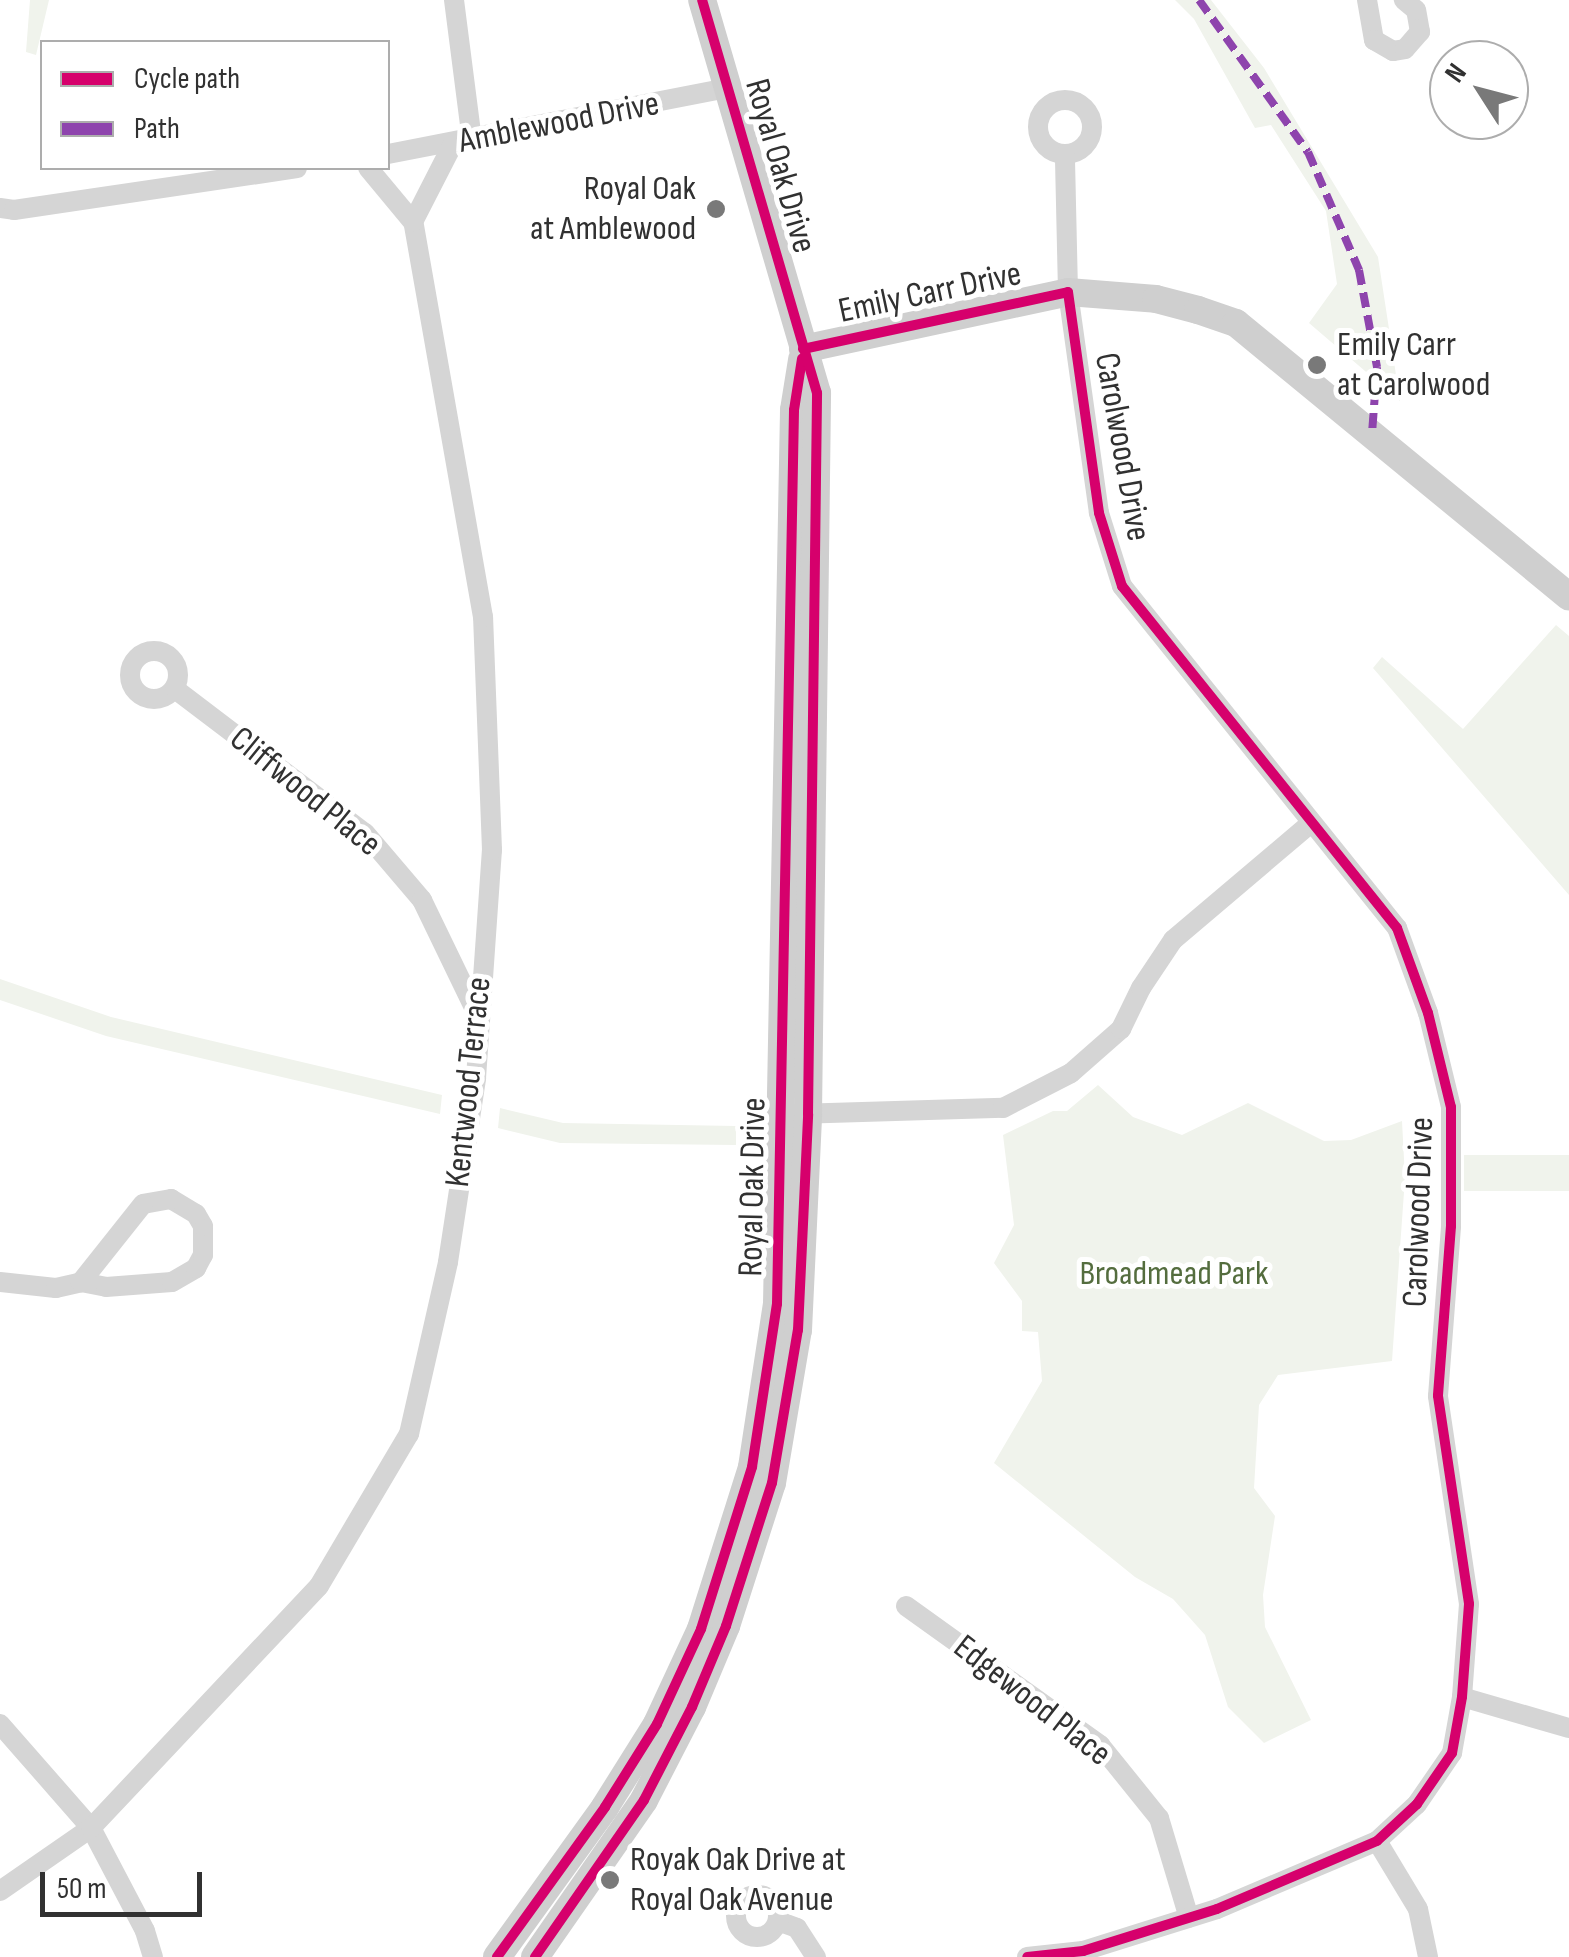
<!DOCTYPE html>
<style>
body{margin:0}
#map{position:relative;width:1569px;height:1957px;overflow:hidden;background:#fff;font-family:"Sofia Sans Condensed",sans-serif}
div>[style]{position:absolute}
.green>*{inset:0;background:#f0f3ec;transform-origin:0 0}
.street>*{height:20px;margin:-10px;padding:0 10px;transform-origin:10px;border-radius:10px;background:#d5d5d5}
.street>.ring{margin:-10px;padding:0;box-sizing:content-box;background:none;border:20px solid #d5d5d5;border-radius:50%}
.secondary>*{height:28px;margin:-14px;padding:0 14px;transform-origin:14px;border-radius:14px;background:#cfcfcf}
.quiet>*{height:8px;margin-top:-4px;transform-origin:0;background:repeating-linear-gradient(90deg,#8e44ad 0 15px,transparent 0 23px)}
.cycleway>*{height:10px;margin:-5px;padding:0 5px;transform-origin:5px;border-radius:5px;background:#d6006c}
.dots>*{width:28px;height:28px;translate:-50% -50%;box-sizing:border-box;border:5px solid #fff;border-radius:50%}
span{translate:-50% -50%;white-space:nowrap;text-align:center;line-height:1.15;-webkit-text-stroke:10px #fff;paint-order:stroke}
.street-label{font-size:35px;color:#313131}
.poi-label{font-size:35px;color:#313131}
.right{translate:-100% -50%;text-align:right}
.left{translate:0 -50%;text-align:left}
.park-label{font-size:35px;color:#546d3e}
.legend{position:absolute;left:40px;top:40px;width:350px;height:130px;box-sizing:border-box;background:#fff;border:2px solid #adadad;margin:0;padding:12px 18px;list-style:none;font-size:30px;color:#313131}
.legend li{display:flex;align-items:center;gap:20px;height:50px}
.legend b{width:50px;border:2px solid #adadad}
.north{position:absolute;left:1429px;top:40px;width:100px;height:100px;box-sizing:border-box;background:#fff;border:2px solid #adadad;border-radius:50%;rotate:306deg;font-size:28px;font-weight:700;line-height:40px;text-align:center;color:#313131}
.north::after{content:'';display:block;margin:auto;width:35px;height:45px;background:#797979;clip-path:polygon(50% 0,100% 100%,50% 72%,0 100%)}
.scale{position:absolute;left:40px;top:1872px;width:162px;height:45px;box-sizing:border-box;border:5px solid #313131;border-top:0;padding-left:12px;font-size:30px;line-height:35px;white-space:nowrap;color:#313131;-webkit-text-stroke:8px #fff;paint-order:stroke}
</style>
<div id="map">
<div class="green">
<i style="clip-path:polygon(30px 0,49px 0,36px 55px,26px 52px)"></i>
<i style="clip-path:polygon(1175px 0,1211px 0,1264px 68px,1378px 257px,1400px 401px,1309px 323px,1337px 284px,1326px 211px,1271px 125px,1255px 128px,1194px 19px)"></i>
<i style="clip-path:polygon(1556px 625px,1569px 636px,1569px 895px,1373px 668px,1382px 657px,1463px 729px)"></i>
<i style="clip-path:polygon(0 979px,111px 1017px,442px 1095px,440px 1114px,106px 1036px,0 1000px)"></i>
<i style="clip-path:polygon(1098px 1085px,1133px 1117px,1182px 1135px,1248px 1103px,1324px 1141px,1351px 1140px,1402px 1121px,1405px 1178px,1392px 1361px,1278px 1375px,1259px 1405px,1254px 1488px,1275px 1516px,1263px 1595px,1265px 1627px,1311px 1720px,1264px 1743px,1228px 1707px,1205px 1635px,1173px 1599px,1135px 1577px,994px 1463px,1042px 1381px,1038px 1332px,1022px 1331px,1022px 1301px,994px 1263px,1014px 1225px,1003px 1135px,1053px 1111px,1067px 1111px)"></i>
<i style="clip-path:polygon(500px 1108px,563px 1123px,736px 1126px,736px 1145px,560px 1143px,498px 1128px)"></i>
<i style="left:1569px;top:1155px;width:36px;height:105px;rotate:90deg"></i>
</div>
<div class="street">
<i style="left:454px;top:0;width:142px;rotate:82.7deg"></i>
<i style="left:1367px;top:0;width:41px;rotate:80.1deg"></i>
<i style="left:1374px;top:40px;width:22px;rotate:30deg"></i>
<i style="left:1393px;top:51px;width:12px;rotate:-9deg"></i>
<i style="left:1405px;top:49px;width:23px;rotate:-49deg"></i>
<i style="left:1420px;top:32px;width:22px;rotate:-100deg"></i>
<i style="left:1416px;top:10px;width:16px;rotate:-140deg"></i>
<i class="ring" style="left:1038px;top:100px;width:34px;height:34px"></i>
<i style="left:388px;top:154px;width:347px;rotate:-11deg"></i>
<i style="left:0;top:208px;width:14px;rotate:8deg"></i>
<i style="left:14px;top:210px;width:286px;rotate:-8.4deg"></i>
<i style="left:413px;top:222px;width:88px;rotate:-62.9deg"></i>
<i class="ring" style="left:130px;top:651px;width:28px;height:28px"></i>
<i style="left:175px;top:689px;width:238px;rotate:37.2deg"></i>
<i style="left:365px;top:833px;width:88px;rotate:49.6deg"></i>
<i style="left:422px;top:900px;width:127px;rotate:64.2deg"></i>
<i style="left:796px;top:1114px;width:207px;rotate:-1.7deg"></i>
<i style="left:1003px;top:1108px;width:76px;rotate:-27.2deg"></i>
<i style="left:1071px;top:1073px;width:67px;rotate:-41.3deg"></i>
<i style="left:1121px;top:1029px;width:46px;rotate:-64deg"></i>
<i style="left:1141px;top:988px;width:58px;rotate:-56.3deg"></i>
<i style="left:1173px;top:940px;width:180px;rotate:-40.3deg"></i>
<i style="left:0;top:1282px;width:56px;rotate:6.1deg"></i>
<i style="left:56px;top:1288px;width:26px;rotate:-13deg"></i>
<i style="left:81px;top:1282px;width:25px;rotate:11deg"></i>
<i style="left:106px;top:1287px;width:66px;rotate:-4.3deg"></i>
<i style="left:172px;top:1282px;width:28px;rotate:-30deg"></i>
<i style="left:196px;top:1268px;width:15px;rotate:-62deg"></i>
<i style="left:203px;top:1255px;width:29px;rotate:-90deg"></i>
<i style="left:203px;top:1226px;width:14px;rotate:-120deg"></i>
<i style="left:196px;top:1214px;width:29px;rotate:-149deg"></i>
<i style="left:171px;top:1199px;width:28px;rotate:170deg"></i>
<i style="left:143px;top:1204px;width:100px;rotate:128.5deg"></i>
<i style="left:906px;top:1606px;width:239px;rotate:35.6deg"></i>
<i style="left:1100px;top:1745px;width:94px;rotate:51.1deg"></i>
<i style="left:1159px;top:1818px;width:104px;rotate:73.3deg"></i>
<i style="left:1462px;top:1697px;width:111px;rotate:16.2deg"></i>
<i style="left:0;top:1724px;width:138px;rotate:48.8deg"></i>
<i style="left:91px;top:1828px;width:116px;rotate:62.3deg"></i>
<i style="left:145px;top:1931px;width:27px;rotate:73deg"></i>
<i style="left:1377px;top:1841px;width:79px;rotate:58.9deg"></i>
<i style="left:1418px;top:1909px;width:49px;rotate:78.2deg"></i>
<i style="left:0;top:1891px;width:111px;rotate:-34.7deg"></i>
<i style="left:91px;top:1828px;width:332px;rotate:-46.7deg"></i>
<i style="left:319px;top:1586px;width:177px;rotate:-59.4deg"></i>
<i style="left:409px;top:1434px;width:176px;rotate:-77.2deg"></i>
<i style="left:448px;top:1262px;width:186px;rotate:-81.3deg"></i>
<i style="left:476px;top:1078px;width:229px;rotate:-86deg"></i>
<i style="left:492px;top:850px;width:233px;rotate:-92.2deg"></i>
<i style="left:483px;top:617px;width:401px;rotate:-100deg"></i>
<i style="left:413px;top:222px;width:70px;rotate:-129.8deg"></i>
<i class="ring" style="left:736px;top:1895px;width:22px;height:22px"></i>
<i style="left:778px;top:1921px;width:20px;rotate:20deg"></i>
<i style="left:797px;top:1928px;width:35px;rotate:57deg"></i>
<i style="left:1027px;top:1957px;width:56px;rotate:-6.1deg"></i>
<i style="left:1083px;top:1951px;width:140px;rotate:-17.4deg"></i>
<i style="left:1217px;top:1909px;width:174px;rotate:-23deg"></i>
<i style="left:1377px;top:1841px;width:54px;rotate:-42.8deg"></i>
<i style="left:1417px;top:1804px;width:62px;rotate:-55.5deg"></i>
<i style="left:1452px;top:1753px;width:57px;rotate:-79.9deg"></i>
<i style="left:1462px;top:1697px;width:93px;rotate:-85.7deg"></i>
<i style="left:1469px;top:1604px;width:210px;rotate:-98.5deg"></i>
<i style="left:1438px;top:1396px;width:170px;rotate:-85.6deg"></i>
<i style="left:1451px;top:1226px;width:119px;rotate:-90deg"></i>
<i style="left:1451px;top:1107px;width:97px;rotate:-103.7deg"></i>
<i style="left:1428px;top:1013px;width:90px;rotate:-110deg"></i>
<i style="left:1397px;top:928px;width:439px;rotate:-128.8deg"></i>
<i style="left:1122px;top:586px;width:77px;rotate:-107.5deg"></i>
<i style="left:1099px;top:513px;width:223px;rotate:-98deg"></i>
<i style="left:1068px;top:292px;width:137px;rotate:-91.3deg"></i>
</div>
<div class="secondary">
<i style="left:803px;top:349px;width:271px;rotate:-12.1deg"></i>
<i style="left:1068px;top:292px;width:88px;rotate:4.5deg"></i>
<i style="left:1156px;top:299px;width:43px;rotate:14.7deg"></i>
<i style="left:1198px;top:310px;width:40px;rotate:18.9deg"></i>
<i style="left:1236px;top:323px;width:431px;rotate:39.4deg"></i>
<i style="left:497px;top:1957px;width:185px;rotate:-54.2deg"></i>
<i style="left:605px;top:1807px;width:98px;rotate:-57.9deg"></i>
<i style="left:657px;top:1724px;width:105px;rotate:-65.1deg"></i>
<i style="left:701px;top:1629px;width:170px;rotate:-72.5deg"></i>
<i style="left:752px;top:1467px;width:165px;rotate:-81.3deg"></i>
<i style="left:777px;top:1304px;width:894px;rotate:-88.91deg"></i>
<i style="left:794px;top:410px;width:51px;rotate:-80.9deg"></i>
<i style="left:535px;top:1957px;width:191px;rotate:-55.2deg"></i>
<i style="left:644px;top:1800px;width:105px;rotate:-62.7deg"></i>
<i style="left:692px;top:1707px;width:88px;rotate:-67.2deg"></i>
<i style="left:726px;top:1626px;width:150px;rotate:-72.2deg"></i>
<i style="left:772px;top:1483px;width:155px;rotate:-80.4deg"></i>
<i style="left:798px;top:1330px;width:216px;rotate:-87.3deg"></i>
<i style="left:808px;top:1114px;width:721px;rotate:-89.28deg"></i>
<i style="left:817px;top:393px;width:409px;rotate:-106.3deg"></i>
</div>
<div class="quiet">
<i style="left:1199px;top:0;width:187px;rotate:54.4deg"></i>
<i style="left:1308px;top:152px;width:129px;rotate:66.6deg"></i>
<i style="left:1359px;top:270px;width:99px;rotate:79.5deg"></i>
<i style="left:1377px;top:367px;width:67px;rotate:94.3deg"></i>
</div>
<div class="cycleway">
<i style="left:803px;top:349px;width:271px;rotate:-12.1deg"></i>
<i style="left:1068px;top:292px;width:223px;rotate:82deg"></i>
<i style="left:1099px;top:513px;width:77px;rotate:72.5deg"></i>
<i style="left:1122px;top:586px;width:439px;rotate:51.2deg"></i>
<i style="left:1397px;top:928px;width:90px;rotate:70deg"></i>
<i style="left:1428px;top:1013px;width:97px;rotate:76.3deg"></i>
<i style="left:1451px;top:1107px;width:119px;rotate:90deg"></i>
<i style="left:1451px;top:1226px;width:170px;rotate:94.4deg"></i>
<i style="left:1438px;top:1396px;width:210px;rotate:81.5deg"></i>
<i style="left:1469px;top:1604px;width:93px;rotate:94.3deg"></i>
<i style="left:1462px;top:1697px;width:57px;rotate:100.1deg"></i>
<i style="left:1452px;top:1753px;width:62px;rotate:124.5deg"></i>
<i style="left:1417px;top:1804px;width:54px;rotate:137.2deg"></i>
<i style="left:1377px;top:1841px;width:174px;rotate:157deg"></i>
<i style="left:1217px;top:1909px;width:140px;rotate:162.6deg"></i>
<i style="left:1083px;top:1951px;width:56px;rotate:173.9deg"></i>
<i style="left:497px;top:1957px;width:185px;rotate:-54.2deg"></i>
<i style="left:605px;top:1807px;width:98px;rotate:-57.9deg"></i>
<i style="left:657px;top:1724px;width:105px;rotate:-65.1deg"></i>
<i style="left:701px;top:1629px;width:170px;rotate:-72.5deg"></i>
<i style="left:752px;top:1467px;width:165px;rotate:-81.3deg"></i>
<i style="left:777px;top:1304px;width:894px;rotate:-88.91deg"></i>
<i style="left:794px;top:410px;width:52px;rotate:-81.1deg"></i>
<i style="left:535px;top:1957px;width:191px;rotate:-55.2deg"></i>
<i style="left:644px;top:1800px;width:105px;rotate:-62.7deg"></i>
<i style="left:692px;top:1707px;width:88px;rotate:-67.2deg"></i>
<i style="left:726px;top:1626px;width:150px;rotate:-72.2deg"></i>
<i style="left:772px;top:1483px;width:155px;rotate:-80.4deg"></i>
<i style="left:798px;top:1330px;width:216px;rotate:-87.3deg"></i>
<i style="left:808px;top:1114px;width:721px;rotate:-89.28deg"></i>
<i style="left:817px;top:393px;width:409px;rotate:-106.3deg"></i>
</div>
<div class="dots">
<i style="left:716px;top:209px;background:#797979"></i>
<i style="left:1317px;top:365px;background:#797979"></i>
<i style="left:610px;top:1880px;background:#797979"></i>
</div>
<div class="street-label">
<span style="left:559px;top:123px;rotate:-11deg">Amblewood Drive</span>
<span style="left:780px;top:166px;rotate:74deg">Royal Oak Drive</span>
<span style="left:930px;top:293px;rotate:-12deg">Emily Carr Drive</span>
<span style="left:1122px;top:447px;rotate:80deg">Carolwood Drive</span>
<span style="left:305px;top:792px;rotate:39deg">Cliffwood Place</span>
<span style="left:469px;top:1082px;rotate:-84deg">Kentwood Terrace</span>
<span style="left:753px;top:1187px;rotate:-89deg">Royal Oak Drive</span>
<span style="left:1419px;top:1212px;rotate:-88deg">Carolwood Drive</span>
<span style="left:1032px;top:1701px;rotate:38deg">Edgewood Place</span>
</div>
<div class="poi-label">
<span class="right" style="left:696px;top:209px">Royal Oak<br>at Amblewood</span>
<span class="left" style="left:1337px;top:365px">Emily Carr<br>at Carolwood</span>
<span class="left" style="left:630px;top:1880px">Royak Oak Drive at<br>Royal Oak Avenue</span>
</div>
<div class="park-label">
<span style="left:1174px;top:1274px">Broadmead Park</span>
</div>
<ul class="legend">
<li><b style="height:12px;background:#d6006c"></b>Cycle path</li>
<li><b style="height:12px;background:#8e44ad"></b>Path</li>
</ul>
<div class="north">N</div>
<div class="scale">50 m</div>
</div>
